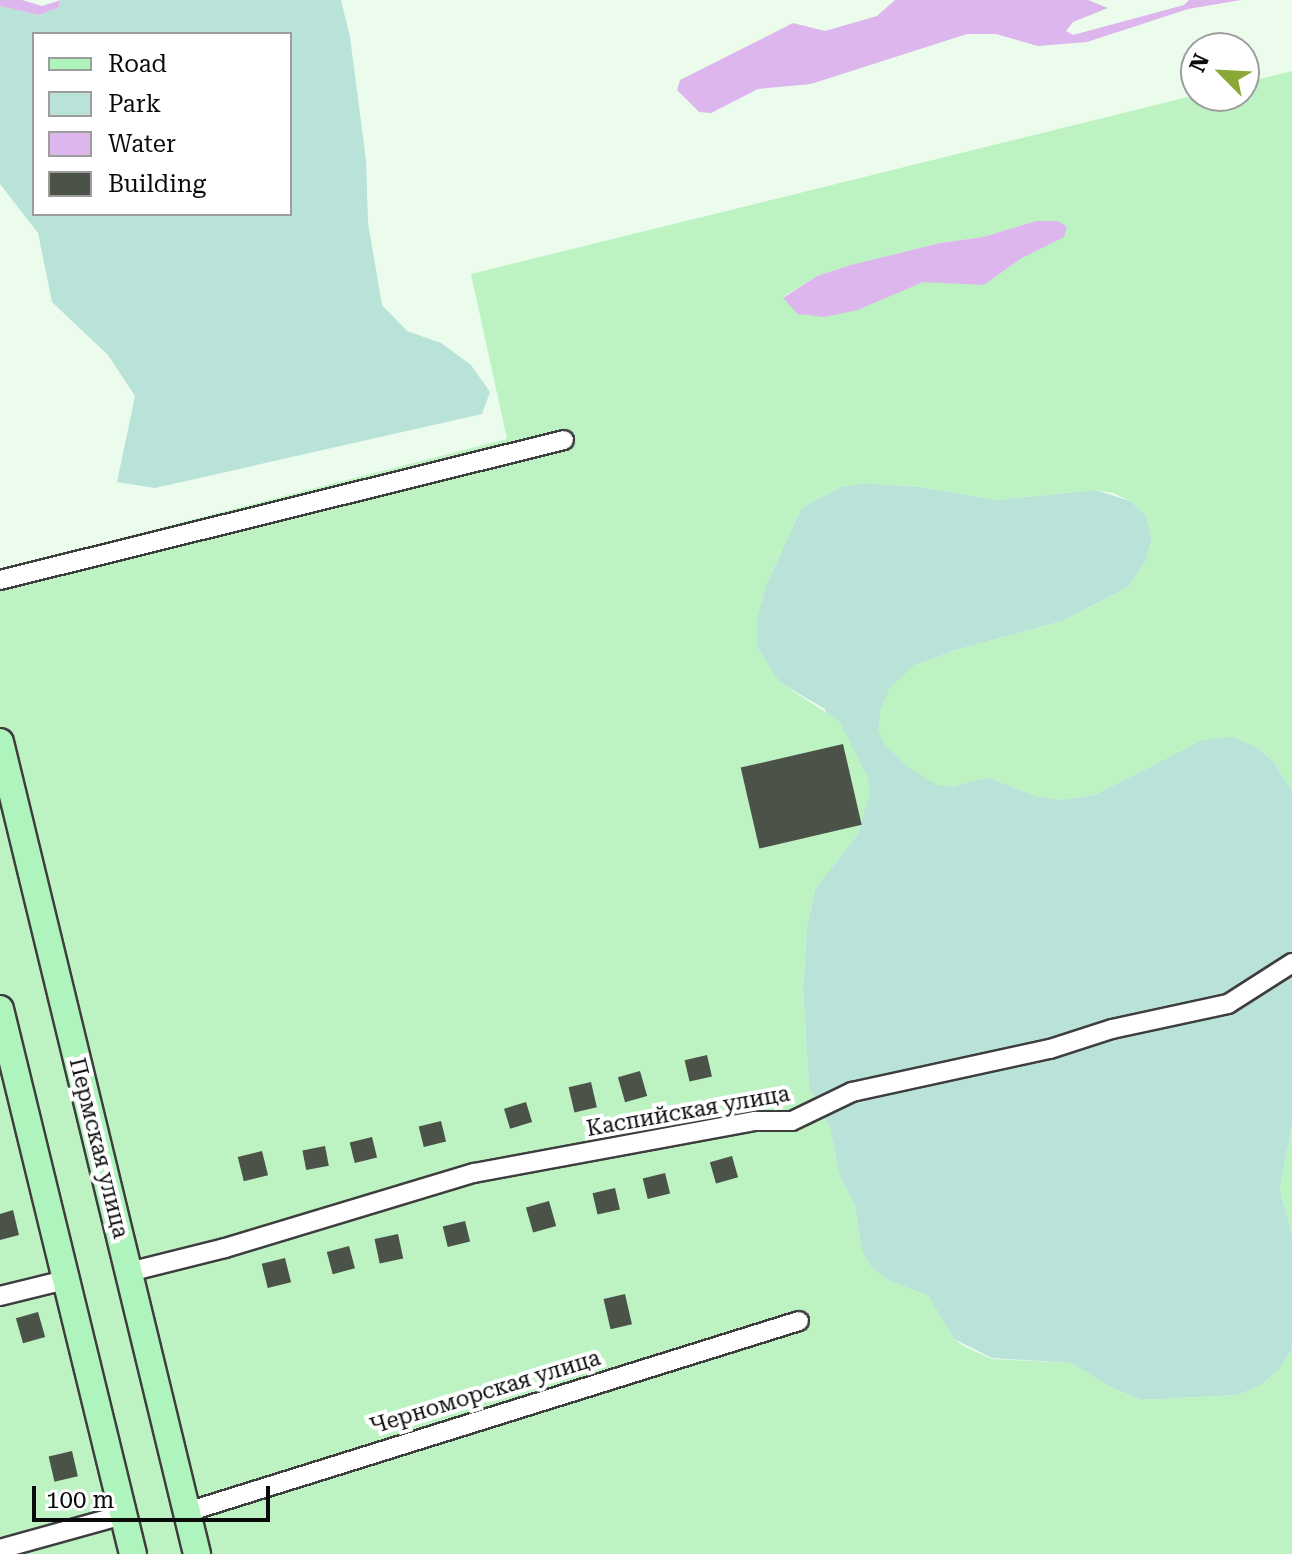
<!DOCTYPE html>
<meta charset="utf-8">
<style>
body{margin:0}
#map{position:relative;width:1292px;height:1554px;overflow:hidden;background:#ebfced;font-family:"Roboto Serif",serif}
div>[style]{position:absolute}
.green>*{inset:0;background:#b9e2d9}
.sand>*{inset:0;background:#bdf2c2}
.water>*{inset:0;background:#dcb6ed}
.building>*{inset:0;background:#4b5248;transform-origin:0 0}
.roads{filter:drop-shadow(2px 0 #3e3e3e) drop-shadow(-2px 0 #3e3e3e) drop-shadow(0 2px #3e3e3e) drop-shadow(0 -2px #3e3e3e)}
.street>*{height:18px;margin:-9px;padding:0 9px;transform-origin:9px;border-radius:9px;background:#fff}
.secondary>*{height:26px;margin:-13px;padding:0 13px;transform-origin:13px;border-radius:13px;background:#aef4bc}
span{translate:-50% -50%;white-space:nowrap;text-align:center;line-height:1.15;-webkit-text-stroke:8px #fff;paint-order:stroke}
.street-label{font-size:22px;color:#0b0b0b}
.legend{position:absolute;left:32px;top:32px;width:260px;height:184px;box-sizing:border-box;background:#fff;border:2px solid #9d9d9d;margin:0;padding:10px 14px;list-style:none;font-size:24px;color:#0b0b0b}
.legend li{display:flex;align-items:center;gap:16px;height:40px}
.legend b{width:40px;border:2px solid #9d9d9d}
.north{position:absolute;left:1180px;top:32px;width:80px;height:80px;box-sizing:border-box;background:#fff;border:2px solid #9d9d9d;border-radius:50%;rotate:294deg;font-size:22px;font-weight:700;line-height:32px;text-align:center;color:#0b0b0b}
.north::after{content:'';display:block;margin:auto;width:28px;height:36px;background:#89a836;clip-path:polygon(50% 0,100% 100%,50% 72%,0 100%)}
.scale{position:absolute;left:32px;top:1486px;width:238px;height:36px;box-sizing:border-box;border:4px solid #0b0b0b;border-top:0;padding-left:10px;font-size:24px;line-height:28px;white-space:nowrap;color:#0b0b0b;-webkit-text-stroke:6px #fff;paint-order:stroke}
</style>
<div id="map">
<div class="green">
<i style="clip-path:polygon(evenodd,61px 0,341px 0,350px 37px,366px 160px,368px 223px,382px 305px,407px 331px,441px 343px,471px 365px,490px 392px,482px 414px,155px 488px,117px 482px,135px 396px,108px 355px,52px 302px,38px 233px,0 184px,0 6px,39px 15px,58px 8px,61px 0,34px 34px,290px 34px,290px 214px,34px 214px,34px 34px)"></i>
<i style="clip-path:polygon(866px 483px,920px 487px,997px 500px,1095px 490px,1130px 501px,1146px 515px,1152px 538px,1145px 563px,1128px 587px,1063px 621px,956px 650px,913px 666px,951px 787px,988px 777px,1035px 796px,1060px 800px,1094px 795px,1202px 740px,1218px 736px,1234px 737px,1257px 747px,1274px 762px,1292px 791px,1292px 1126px,1280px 1189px,1292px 1233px,1292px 1349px,1281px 1368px,1261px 1385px,1238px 1395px,1141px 1400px,1110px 1387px,1071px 1363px,992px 1358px,954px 1339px,928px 1296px,888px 1280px,870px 1266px,861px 1248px,855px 1206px,839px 1174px,830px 1128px,809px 1088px,803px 989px,807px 927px,815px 889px,858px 834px,825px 709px,779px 682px,757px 647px,757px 618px,766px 585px,802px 507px,841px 487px)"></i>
</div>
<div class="sand">
<i style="clip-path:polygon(evenodd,1292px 71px,1292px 791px,1274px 762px,1257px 747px,1234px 737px,1202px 740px,1094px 795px,1060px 800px,1035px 796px,988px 777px,951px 787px,937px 785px,908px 767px,884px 744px,878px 731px,880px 711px,889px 689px,913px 666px,956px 650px,1063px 621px,1128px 587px,1145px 563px,1152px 538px,1146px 515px,1130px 501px,1113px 493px,1095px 490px,997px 500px,920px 487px,866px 483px,841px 487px,802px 507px,766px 585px,757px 618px,757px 647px,779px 682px,839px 721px,868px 778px,870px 792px,858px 834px,815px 889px,807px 927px,803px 989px,809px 1088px,830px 1128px,839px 1174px,855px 1206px,861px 1248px,870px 1266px,888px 1280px,928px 1296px,954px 1339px,965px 1347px,992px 1359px,1071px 1363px,1110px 1387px,1141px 1400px,1238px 1395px,1261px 1385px,1280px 1368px,1292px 1349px,1292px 1554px,0 1554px,0 569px,507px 439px,471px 274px,1196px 95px,1244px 96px,1244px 83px,1292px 71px,1036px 221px,1022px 258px,984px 285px,923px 281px,858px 310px,783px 297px,817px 276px,852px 265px,940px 243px,983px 237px,1036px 221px)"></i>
<i style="clip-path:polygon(1292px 1126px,1292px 1233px,1280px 1189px)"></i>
</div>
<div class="water">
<i style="clip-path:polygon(0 0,22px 0,42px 6px,61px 0,58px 8px,39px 15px,0 6px)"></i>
<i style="clip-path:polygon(895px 0,1088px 0,1108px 8px,1073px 22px,1066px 31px,1073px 35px,1184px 5px,1189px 0,1241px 0,1188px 9px,1087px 42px,1038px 46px,996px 34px,967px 34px,811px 84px,758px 89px,711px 113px,699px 112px,677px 90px,680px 80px,793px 23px,825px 31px,877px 16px)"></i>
<i style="clip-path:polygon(1036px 221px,1058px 221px,1067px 227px,1064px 237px,1022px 258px,984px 285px,923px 282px,858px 310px,824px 317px,798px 314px,783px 298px,817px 276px,851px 265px,940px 243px,983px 237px)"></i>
</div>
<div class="building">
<i style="left:843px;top:744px;width:83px;height:105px;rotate:77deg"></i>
<i style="left:707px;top:1055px;width:22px;height:23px;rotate:77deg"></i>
<i style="left:640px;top:1071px;width:26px;height:23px;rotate:74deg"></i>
<i style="left:591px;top:1082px;width:26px;height:23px;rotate:77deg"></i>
<i style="left:526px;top:1102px;width:21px;height:23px;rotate:73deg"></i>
<i style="left:441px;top:1121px;width:21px;height:23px;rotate:76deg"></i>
<i style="left:372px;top:1137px;width:21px;height:23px;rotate:76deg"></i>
<i style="left:325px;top:1146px;width:20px;height:23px;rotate:79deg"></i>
<i style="left:262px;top:1151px;width:25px;height:25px;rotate:76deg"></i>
<i style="left:732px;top:1156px;width:22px;height:23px;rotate:74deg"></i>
<i style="left:665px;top:1173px;width:21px;height:23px;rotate:76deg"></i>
<i style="left:615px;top:1188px;width:22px;height:23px;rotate:77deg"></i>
<i style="left:549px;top:1201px;width:26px;height:24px;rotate:74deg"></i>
<i style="clip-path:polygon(13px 1210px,19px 1235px,0 1240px,0 1214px)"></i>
<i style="left:465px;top:1221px;width:21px;height:23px;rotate:76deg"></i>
<i style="left:398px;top:1234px;width:25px;height:24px;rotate:78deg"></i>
<i style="left:349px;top:1246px;width:23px;height:23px;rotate:75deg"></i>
<i style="left:285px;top:1258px;width:25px;height:24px;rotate:76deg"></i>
<i style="left:625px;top:1294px;width:31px;height:22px;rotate:77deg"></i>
<i style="left:38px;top:1312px;width:26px;height:23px;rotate:74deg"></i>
<i style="left:72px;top:1451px;width:26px;height:24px;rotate:77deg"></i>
</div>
<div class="roads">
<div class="street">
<i style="left:0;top:580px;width:581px;rotate:-13.94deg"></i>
<i style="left:129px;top:1272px;width:99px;rotate:-14deg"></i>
<i style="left:225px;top:1248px;width:260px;rotate:-16.8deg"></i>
<i style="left:474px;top:1173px;width:286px;rotate:-10.5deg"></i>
<i style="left:755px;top:1121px;width:37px"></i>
<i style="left:792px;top:1121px;width:67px;rotate:-25.8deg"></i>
<i style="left:852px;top:1092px;width:203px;rotate:-12.3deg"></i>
<i style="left:1050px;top:1049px;width:65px;rotate:-17.9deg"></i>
<i style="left:1112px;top:1029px;width:119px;rotate:-12.2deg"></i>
<i style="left:1228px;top:1004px;width:76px;rotate:-32.6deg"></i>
<i style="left:0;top:1296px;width:67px;rotate:-13.8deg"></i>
<i style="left:187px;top:1512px;width:641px;rotate:-17.33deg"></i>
<i style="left:0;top:1549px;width:128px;rotate:-15.5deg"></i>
</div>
<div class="secondary">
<i style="left:0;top:742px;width:836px;rotate:76.36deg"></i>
<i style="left:0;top:1009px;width:561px;rotate:76.29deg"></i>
</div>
</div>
<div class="street-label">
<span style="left:688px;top:1111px;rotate:-10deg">Каспийская улица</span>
<span style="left:99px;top:1148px;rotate:76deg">Пермская улица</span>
<span style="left:485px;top:1392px;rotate:-17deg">Черноморская улица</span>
</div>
<ul class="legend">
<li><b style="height:10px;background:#aef4bc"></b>Road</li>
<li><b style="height:22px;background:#b9e2d9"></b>Park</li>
<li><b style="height:22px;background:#dcb6ed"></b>Water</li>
<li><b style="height:22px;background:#4b5248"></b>Building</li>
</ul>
<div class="north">N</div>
<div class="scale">100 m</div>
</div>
